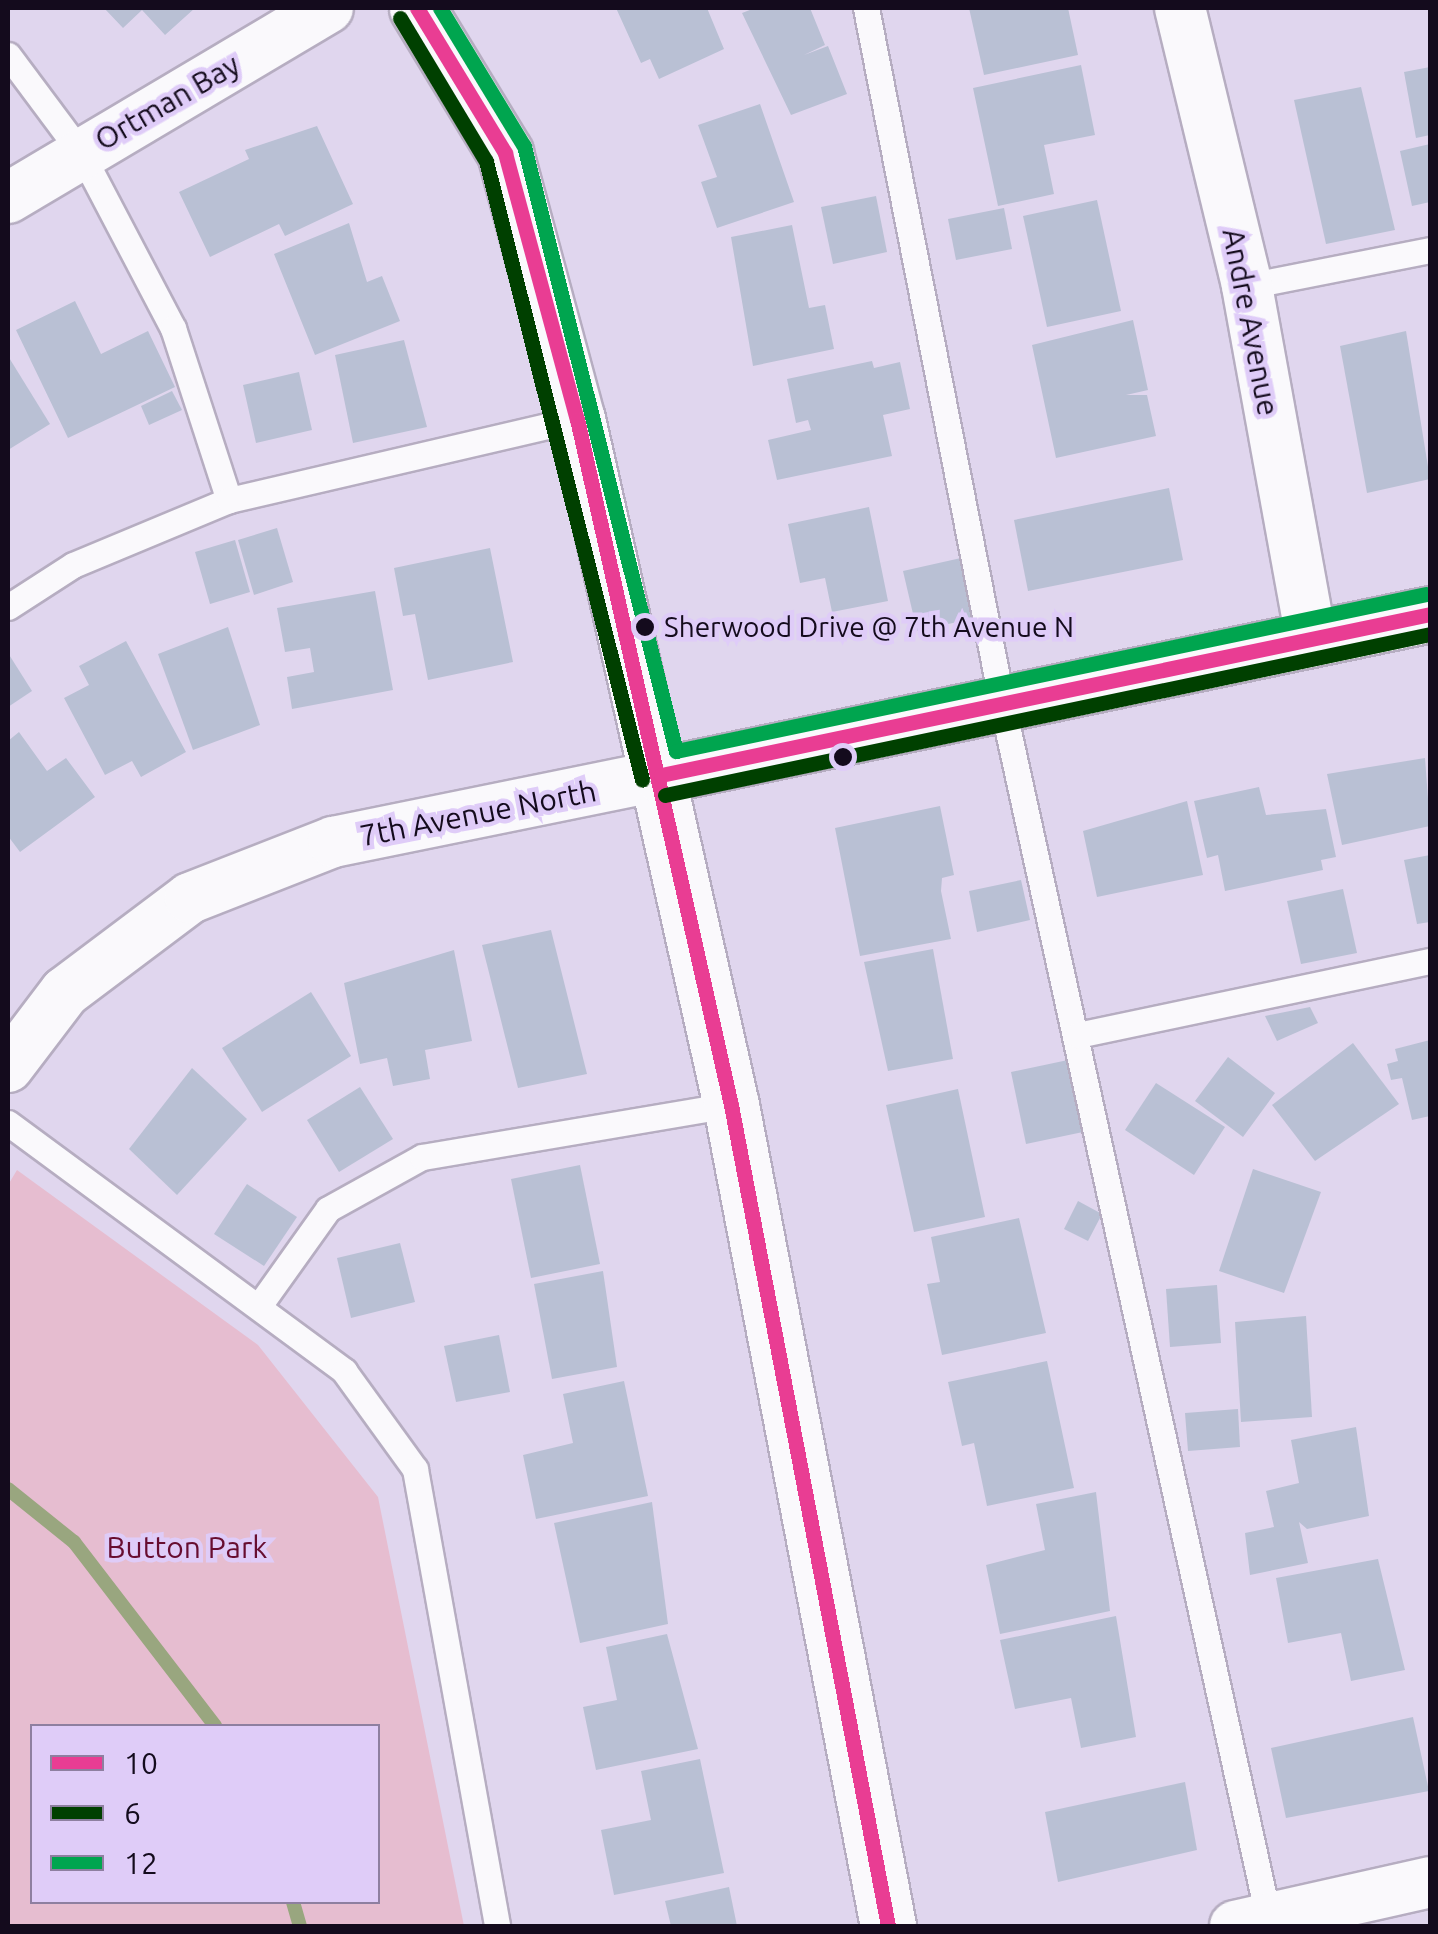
<!DOCTYPE html>
<html>
<head>
<meta charset="utf-8">
<style>
	body { margin:0 }
	#map { position:relative; width:1438px; height:1934px; overflow:hidden; background:#e0d6ee; font-family:Ubuntu,sans-serif }
	div>[style] { position:absolute }
	[style*='--x'] { left:calc(var(--x)*1px); top:calc(var(--y)*1px); width:calc(var(--w)*1px); rotate:calc(var(--a)*1deg) }
	.green>* { inset:0; background:#e6bdd0 }
	.stream>* { height:14px; margin:-7px; padding:0 7px; transform-origin:7px; border-radius:7px; background:#99a67f }
	.building>* { inset:0; background:#b9c0d4 }
	.roads { filter:drop-shadow(2px 0 #b6adc1) drop-shadow(-2px 0 #b6adc1) drop-shadow(0 2px #b6adc1) drop-shadow(0 -2px #b6adc1) }
	.lane>* { height:25px; margin:-12.5px; padding:0 12.5px; transform-origin:12.5px; border-radius:12.5px; background:#faf9fc }
	.street>* { height:50px; margin:-25px; padding:0 25px; transform-origin:25px; border-radius:25px; background:#faf9fc }
	.secondary>* { height:55px; margin:-27.5px; padding:0 27.5px; transform-origin:27.5px; border-radius:27.5px; background:#faf9fc }
	.bus-1>* { height:15px; margin:-7.5px; padding:0 7.5px; transform-origin:7.5px; border-radius:7.5px; background:#e93d93 }
	.bus-2>* { height:15px; margin:-7.5px; padding:0 7.5px; transform-origin:7.5px; border-radius:7.5px; background:#004000 }
	.bus-3>* { height:15px; margin:-7.5px; padding:0 7.5px; transform-origin:7.5px; border-radius:7.5px; background:#00a54f }
	.dots>* { width:28px; height:28px; translate:-50% -50%; box-sizing:border-box; border:5px solid #dfccf8; border-radius:50% }
	span { translate:-50% -50%; white-space:nowrap; text-align:center; line-height:1.15; -webkit-text-stroke:9px #dfccf8; paint-order:stroke }
	.bus-label { font-size:28px; color:#140b1d }
	.left { translate:0 -50%; text-align:left }
	.street-label { font-size:30px; color:#140b1d }
	.park-label { font-size:30px; color:#670d30 }
	.frame { position:absolute; inset:0; border:10px solid #140b1d; pointer-events:none }
	.legend { position:absolute; left:30px; top:1724px; width:350px; height:180px; box-sizing:border-box; background:#dfccf8; border:2px solid #8e7fa0; margin:0; padding:12px 18px; list-style:none; font-size:30px; color:#140b1d }
	.legend li { display:flex; align-items:center; gap:20px; height:50px }
	.legend b { width:50px; border:2px solid #8e7fa0 }
</style>
</head>
<body>
<div id="map">
	<div class="green">
		<div style="clip-path:polygon(evenodd,17px 1170px,258px 1345px,378px 1497px,464px 1926px,8px 1926px,8px 1185px,17px 1170px,32px 1726px,378px 1726px,378px 1902px,32px 1902px,32px 1726px)"></div>
	</div>
	<div class="stream">
		<div style="--x:8;--y:1489;--w:85;--a:38.8"></div>
		<div style="--x:74;--y:1542;--w:232;--a:52.5"></div>
		<div style="--x:293;--y:1902;--w:25;--a:74"></div>
	</div>
	<div class="building">
		<div style="clip-path:polygon(104px 8px,195px 8px,165px 35px,142px 10px,123px 28px)"></div>
		<div style="clip-path:polygon(616px 8px,707px 8px,724px 49px,659px 79px,650px 59px,641px 63px)"></div>
		<div style="clip-path:polygon(755px 8px,810px 8px,825px 45px,804px 55px,828px 46px,847px 94px,791px 115px,742px 13px)"></div>
		<div style="clip-path:polygon(969px 8px,1068px 8px,1078px 55px,984px 75px)"></div>
		<div style="clip-path:polygon(1081px 65px,1095px 135px,1044px 145px,1054px 194px,998px 206px,973px 88px)"></div>
		<div style="clip-path:polygon(1430px 67px,1430px 135px,1416px 138px,1404px 72px)"></div>
		<div style="clip-path:polygon(1361px 87px,1395px 230px,1326px 244px,1294px 100px)"></div>
		<div style="clip-path:polygon(760px 104px,794px 202px,717px 228px,701px 182px,717px 177px,698px 125px)"></div>
		<div style="clip-path:polygon(317px 126px,353px 204px,285px 236px,279px 224px,210px 257px,179px 192px,249px 159px,245px 150px)"></div>
		<div style="clip-path:polygon(1430px 144px,1430px 202px,1412px 206px,1400px 151px)"></div>
		<div style="clip-path:polygon(876px 196px,887px 252px,833px 264px,821px 207px)"></div>
		<div style="clip-path:polygon(1097px 200px,1121px 311px,1047px 327px,1023px 216px)"></div>
		<div style="clip-path:polygon(1004px 208px,1012px 249px,956px 260px,948px 219px)"></div>
		<div style="clip-path:polygon(349px 223px,367px 282px,382px 276px,400px 321px,315px 355px,274px 254px)"></div>
		<div style="clip-path:polygon(792px 225px,809px 308px,825px 305px,834px 349px,753px 366px,731px 237px)"></div>
		<div style="clip-path:polygon(75px 301px,101px 354px,148px 331px,175px 387px,68px 438px,16px 330px)"></div>
		<div style="clip-path:polygon(1133px 320px,1148px 390px,1126px 395px,1147px 395px,1156px 436px,1056px 458px,1032px 345px)"></div>
		<div style="clip-path:polygon(1406px 331px,1430px 479px,1367px 493px,1340px 346px)"></div>
		<div style="clip-path:polygon(404px 340px,427px 427px,353px 443px,335px 355px)"></div>
		<div style="clip-path:polygon(8px 356px,50px 424px,8px 450px)"></div>
		<div style="clip-path:polygon(872px 361px,874px 368px,900px 362px,910px 409px,883px 415px,892px 456px,777px 480px,768px 440px,811px 430px,808px 420px,796px 423px,787px 379px)"></div>
		<div style="clip-path:polygon(299px 372px,312px 430px,256px 443px,243px 385px)"></div>
		<div style="clip-path:polygon(172px 391px,182px 410px,149px 425px,141px 406px)"></div>
		<div style="clip-path:polygon(1169px 488px,1183px 560px,1028px 591px,1014px 520px)"></div>
		<div style="clip-path:polygon(869px 507px,888px 601px,832px 612px,825px 578px,800px 583px,788px 524px)"></div>
		<div style="clip-path:polygon(277px 528px,293px 582px,254px 595px,238px 540px)"></div>
		<div style="clip-path:polygon(235px 540px,250px 592px,210px 604px,195px 552px)"></div>
		<div style="clip-path:polygon(490px 548px,513px 662px,428px 680px,415px 614px,403px 616px,394px 568px)"></div>
		<div style="clip-path:polygon(961px 558px,975px 618px,917px 631px,903px 571px)"></div>
		<div style="clip-path:polygon(375px 591px,393px 690px,292px 709px,287px 677px,314px 672px,310px 648px,285px 652px,277px 608px)"></div>
		<div style="clip-path:polygon(228px 627px,260px 725px,193px 750px,158px 654px)"></div>
		<div style="clip-path:polygon(126px 641px,186px 752px,141px 777px,132px 761px,105px 775px,64px 698px,89px 685px,79px 666px)"></div>
		<div style="clip-path:polygon(8px 653px,32px 691px,8px 707px)"></div>
		<div style="clip-path:polygon(19px 732px,47px 771px,66px 758px,95px 797px,20px 852px,8px 836px,8px 741px)"></div>
		<div style="clip-path:polygon(1425px 758px,1430px 826px,1342px 845px,1327px 774px)"></div>
		<div style="clip-path:polygon(1259px 787px,1266px 815px,1326px 809px,1336px 857px,1321px 860px,1323px 870px,1225px 891px,1218px 855px,1207px 858px,1194px 801px)"></div>
		<div style="clip-path:polygon(1187px 801px,1203px 875px,1097px 897px,1083px 831px)"></div>
		<div style="clip-path:polygon(940px 806px,954px 875px,942px 878px,941px 891px,951px 939px,860px 956px,835px 828px)"></div>
		<div style="clip-path:polygon(1430px 855px,1430px 922px,1417px 924px,1404px 860px)"></div>
		<div style="clip-path:polygon(1021px 880px,1030px 920px,977px 932px,969px 891px)"></div>
		<div style="clip-path:polygon(1343px 889px,1357px 953px,1301px 964px,1287px 901px)"></div>
		<div style="clip-path:polygon(551px 930px,587px 1074px,518px 1088px,482px 945px)"></div>
		<div style="clip-path:polygon(933px 949px,953px 1059px,888px 1071px,864px 962px)"></div>
		<div style="clip-path:polygon(454px 950px,472px 1041px,425px 1050px,430px 1079px,393px 1086px,387px 1058px,360px 1064px,344px 983px)"></div>
		<div style="clip-path:polygon(311px 992px,351px 1056px,262px 1112px,222px 1048px)"></div>
		<div style="clip-path:polygon(1310px 1007px,1318px 1023px,1277px 1041px,1265px 1016px)"></div>
		<div style="clip-path:polygon(1430px 1040px,1430px 1116px,1412px 1120px,1402px 1078px,1391px 1080px,1387px 1064px,1398px 1061px,1395px 1049px)"></div>
		<div style="clip-path:polygon(1353px 1043px,1399px 1104px,1315px 1161px,1272px 1105px)"></div>
		<div style="clip-path:polygon(1228px 1057px,1275px 1093px,1243px 1137px,1195px 1101px)"></div>
		<div style="clip-path:polygon(1068px 1060px,1083px 1132px,1026px 1144px,1011px 1072px)"></div>
		<div style="clip-path:polygon(192px 1068px,247px 1119px,177px 1195px,129px 1149px)"></div>
		<div style="clip-path:polygon(1156px 1083px,1225px 1127px,1194px 1175px,1125px 1130px)"></div>
		<div style="clip-path:polygon(360px 1087px,393px 1139px,339px 1172px,307px 1120px)"></div>
		<div style="clip-path:polygon(958px 1089px,985px 1217px,914px 1232px,886px 1105px)"></div>
		<div style="clip-path:polygon(580px 1165px,600px 1264px,531px 1278px,511px 1179px)"></div>
		<div style="clip-path:polygon(1253px 1169px,1321px 1192px,1284px 1293px,1219px 1271px)"></div>
		<div style="clip-path:polygon(247px 1184px,297px 1217px,264px 1266px,214px 1234px)"></div>
		<div style="clip-path:polygon(1078px 1201px,1102px 1214px,1088px 1241px,1064px 1229px)"></div>
		<div style="clip-path:polygon(1019px 1218px,1046px 1333px,942px 1355px,927px 1284px,940px 1282px,931px 1237px)"></div>
		<div style="clip-path:polygon(400px 1243px,415px 1302px,351px 1318px,337px 1258px)"></div>
		<div style="clip-path:polygon(603px 1271px,617px 1367px,552px 1379px,534px 1284px)"></div>
		<div style="clip-path:polygon(1217px 1285px,1221px 1343px,1170px 1347px,1166px 1289px)"></div>
		<div style="clip-path:polygon(1306px 1316px,1312px 1417px,1241px 1422px,1235px 1322px)"></div>
		<div style="clip-path:polygon(499px 1335px,510px 1392px,456px 1402px,444px 1346px)"></div>
		<div style="clip-path:polygon(1047px 1361px,1074px 1488px,987px 1506px,974px 1443px,962px 1446px,948px 1382px)"></div>
		<div style="clip-path:polygon(624px 1381px,648px 1496px,536px 1519px,523px 1455px,573px 1443px,563px 1394px)"></div>
		<div style="clip-path:polygon(1238px 1409px,1240px 1447px,1188px 1451px,1185px 1413px)"></div>
		<div style="clip-path:polygon(1356px 1427px,1369px 1516px,1307px 1529px,1299px 1522px,1308px 1563px,1250px 1575px,1245px 1533px,1274px 1527px,1266px 1491px,1299px 1483px,1291px 1440px)"></div>
		<div style="clip-path:polygon(1096px 1492px,1110px 1611px,1000px 1634px,986px 1565px,1045px 1550px,1036px 1504px)"></div>
		<div style="clip-path:polygon(652px 1502px,668px 1624px,580px 1643px,554px 1523px)"></div>
		<div style="clip-path:polygon(1378px 1559px,1405px 1670px,1351px 1681px,1341px 1633px,1288px 1643px,1276px 1578px)"></div>
		<div style="clip-path:polygon(1116px 1616px,1136px 1737px,1081px 1748px,1071px 1698px,1015px 1709px,1000px 1640px)"></div>
		<div style="clip-path:polygon(667px 1634px,698px 1749px,596px 1770px,583px 1707px,617px 1700px,606px 1647px)"></div>
		<div style="clip-path:polygon(1413px 1717px,1429px 1791px,1286px 1818px,1271px 1748px)"></div>
		<div style="clip-path:polygon(700px 1759px,724px 1873px,614px 1895px,601px 1830px,651px 1820px,641px 1771px)"></div>
		<div style="clip-path:polygon(1185px 1782px,1197px 1850px,1058px 1882px,1045px 1812px)"></div>
		<div style="clip-path:polygon(729px 1887px,737px 1926px,671px 1926px,665px 1901px)"></div>
	</div>
	<div class="roads">
		<div class="lane">
			<div style="--x:866;--y:8;--w:713;--a:78.93"></div>
			<div style="--x:1003;--y:708;--w:1246;--a:77.63"></div>
			<div style="--x:8;--y:55;--w:122;--a:53.3"></div>
			<div style="--x:81;--y:153;--w:198;--a:62.3"></div>
			<div style="--x:173;--y:328;--w:181;--a:72"></div>
			<div style="--x:1247;--y:286;--w:187;--a:-11.1"></div>
			<div style="--x:8;--y:607;--w:77;--a:-32.9"></div>
			<div style="--x:73;--y:565;--w:169;--a:-22.6"></div>
			<div style="--x:229;--y:500;--w:357;--a:-13.1"></div>
			<div style="--x:1078;--y:1035;--w:360;--a:-11.9"></div>
			<div style="--x:8;--y:1123;--w:418;--a:36.4"></div>
			<div style="--x:344;--y:1371;--w:121;--a:54.1"></div>
			<div style="--x:415;--y:1469;--w:464;--a:79.8"></div>
			<div style="--x:261;--y:1303;--w:115;--a:-54.5"></div>
			<div style="--x:328;--y:1209;--w:107;--a:-29"></div>
			<div style="--x:422;--y:1157;--w:313;--a:-9.6"></div>
		</div>
		<div class="street">
			<div style="--x:1180;--y:8;--w:286;--a:76.4"></div>
			<div style="--x:1247;--y:286;--w:358;--a:79.7"></div>
			<div style="--x:8;--y:198;--w:372;--a:-30.7"></div>
			<div style="--x:8;--y:1067;--w:94;--a:-52.8"></div>
			<div style="--x:65;--y:992;--w:156;--a:-36.9"></div>
			<div style="--x:190;--y:898;--w:154;--a:-21.4"></div>
			<div style="--x:333;--y:842;--w:335;--a:-11.5"></div>
			<div style="--x:1235;--y:1926;--w:200;--a:-12.7"></div>
		</div>
		<div class="secondary">
			<div style="--x:417;--y:8;--w:170;--a:58.7"></div>
			<div style="--x:505;--y:153;--w:276;--a:74.9"></div>
			<div style="--x:577;--y:419;--w:703;--a:77.35"></div>
			<div style="--x:731;--y:1105;--w:836;--a:79.17"></div>
			<div style="--x:661;--y:775;--w:786;--a:-11.82"></div>
		</div>
	</div>
	<div class="bus-1">
		<div style="--x:417;--y:8;--w:170;--a:58.7"></div>
		<div style="--x:505;--y:153;--w:276;--a:74.9"></div>
		<div style="--x:577;--y:419;--w:703;--a:77.35"></div>
		<div style="--x:731;--y:1105;--w:836;--a:79.17"></div>
		<div style="--x:661;--y:775;--w:786;--a:-11.82"></div>
	</div>
	<div class="bus-2">
		<div style="--x:400;--y:18;--w:167;--a:59"></div>
		<div style="--x:486;--y:161;--w:638;--a:75.85"></div>
		<div style="--x:665;--y:795;--w:782;--a:-11.88"></div>
	</div>
	<div class="bus-3">
		<div style="--x:440;--y:8;--w:162;--a:58.7"></div>
		<div style="--x:524;--y:146;--w:624;--a:75.9"></div>
		<div style="--x:676;--y:751;--w:766;--a:-11.82"></div>
	</div>
	<div class="dots">
		<div style="left:645px;top:627px;background:#140b1d"></div>
		<div style="left:843px;top:757px;background:#140b1d"></div>
	</div>
	<div class="bus-label">
		<span class="left" style="left:664px;top:627px">Sherwood Drive @ 7th Avenue N</span>
	</div>
	<div class="street-label">
		<span style="left:167px;top:102px;rotate:-30deg">Ortman Bay</span>
		<span style="left:1251px;top:322px;rotate:79deg">Andre Avenue</span>
		<span style="left:478px;top:813px;rotate:-11deg">7th Avenue North</span>
	</div>
	<div class="park-label">
		<span style="left:187px;top:1547px">Button Park</span>
	</div>
	<div class="frame"></div>
	<ul class="legend">
	<li><b style="height:12px;background:#e93d93"></b>10</li>
	<li><b style="height:12px;background:#004000"></b>6</li>
	<li><b style="height:12px;background:#00a54f"></b>12</li>
	</ul>
</div>
</body>
</html>
